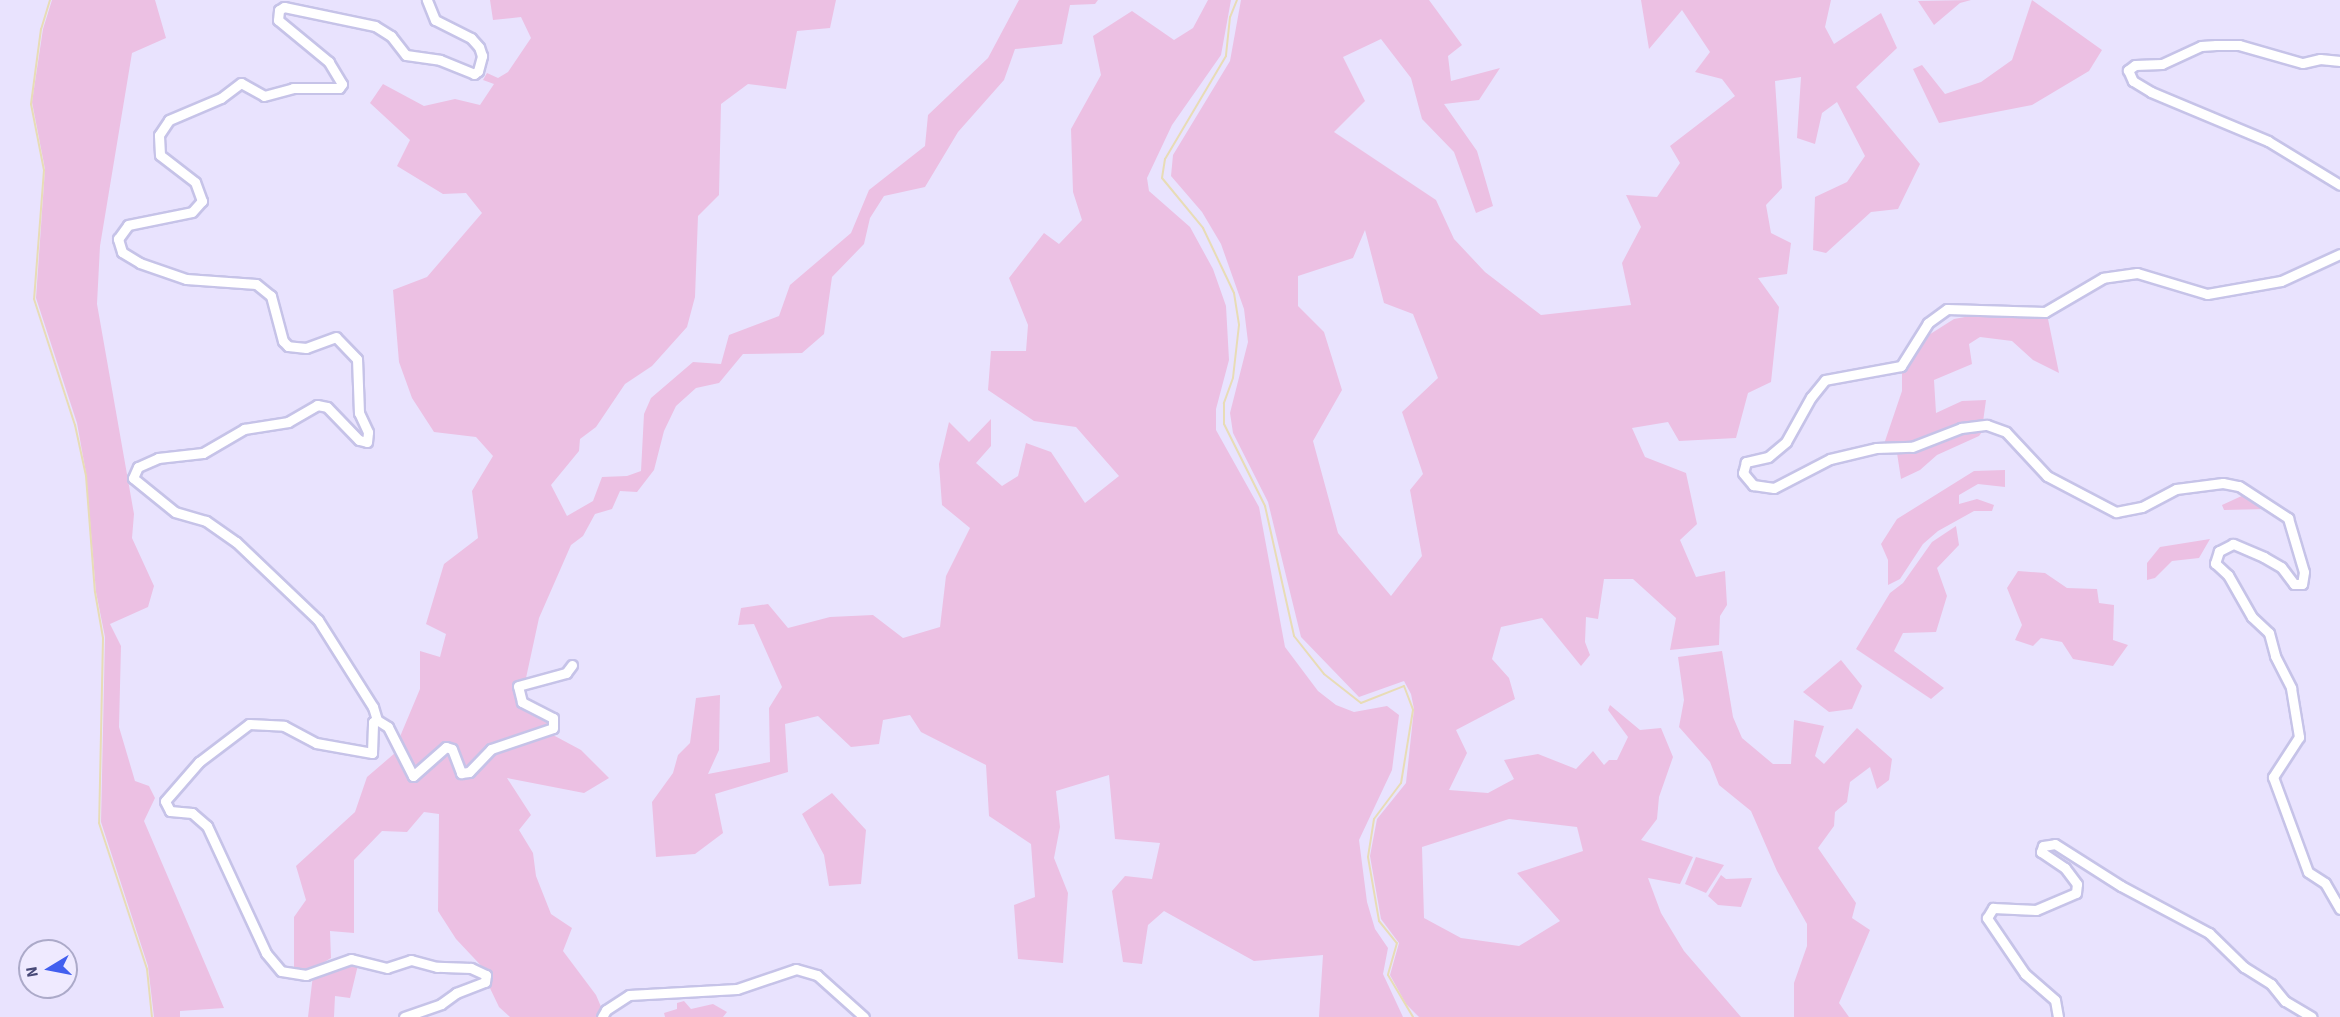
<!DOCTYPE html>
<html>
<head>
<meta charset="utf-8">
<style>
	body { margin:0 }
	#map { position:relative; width:2340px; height:1017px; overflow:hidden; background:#e9e3fe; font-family:"Source Sans 3",sans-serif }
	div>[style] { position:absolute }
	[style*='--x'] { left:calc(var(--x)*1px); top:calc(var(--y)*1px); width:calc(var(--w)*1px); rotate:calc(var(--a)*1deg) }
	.green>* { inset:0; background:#ecc0e3 }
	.stream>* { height:2px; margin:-1px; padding:0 1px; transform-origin:1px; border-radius:1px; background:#e8dcb6 }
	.roads { filter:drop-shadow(2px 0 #c6c3e8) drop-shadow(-2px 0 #c6c3e8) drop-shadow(0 2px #c6c3e8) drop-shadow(0 -2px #c6c3e8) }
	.minor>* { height:9px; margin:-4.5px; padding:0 4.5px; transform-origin:4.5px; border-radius:4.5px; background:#fff }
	span { translate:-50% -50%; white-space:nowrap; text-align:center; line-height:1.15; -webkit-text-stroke:4.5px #efeaff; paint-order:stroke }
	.north { position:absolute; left:18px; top:939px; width:60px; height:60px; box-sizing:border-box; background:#efeaff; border:2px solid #acaac9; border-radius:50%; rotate:260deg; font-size:16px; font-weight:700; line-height:24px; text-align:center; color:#474977 }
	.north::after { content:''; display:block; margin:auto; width:21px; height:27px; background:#415eef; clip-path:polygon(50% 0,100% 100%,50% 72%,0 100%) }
</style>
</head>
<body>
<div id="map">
	<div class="green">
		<div style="clip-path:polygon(52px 0,155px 0,166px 38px,132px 53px,100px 246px,97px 304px,134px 514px,132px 538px,154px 586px,148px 607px,110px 624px,121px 646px,119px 727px,135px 781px,149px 786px,155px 798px,144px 821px,224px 1008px,180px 1011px,180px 1017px,154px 1017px,148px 966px,101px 822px,105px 637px,96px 592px,86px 473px,77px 423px,36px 298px,45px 169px,32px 102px,43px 29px)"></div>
		<div style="clip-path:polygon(490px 0,836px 0,830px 28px,797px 31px,786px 89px,748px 84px,721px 104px,719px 195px,698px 216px,695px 297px,687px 327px,652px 366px,625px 384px,596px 427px,580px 439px,579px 451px,551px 485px,567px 516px,593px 501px,602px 477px,627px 476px,641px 471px,644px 414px,651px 398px,693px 362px,721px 364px,729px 335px,779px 316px,790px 285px,851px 233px,869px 190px,925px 146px,928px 115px,988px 58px,1019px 0,1098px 0,1095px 4px,1070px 5px,1062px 44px,1015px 49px,1004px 80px,958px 132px,925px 187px,884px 196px,870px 218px,864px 244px,832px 277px,824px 334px,802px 353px,743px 354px,719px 383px,696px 388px,676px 406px,664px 431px,654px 470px,637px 492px,620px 491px,612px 509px,595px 514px,583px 536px,571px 545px,539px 618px,526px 678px,515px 685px,520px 707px,551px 724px,488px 747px,470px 768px,463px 769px,454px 744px,447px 742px,416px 768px,399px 739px,420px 689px,420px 651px,440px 657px,446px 634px,426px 624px,444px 564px,478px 538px,472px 491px,493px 456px,476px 437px,434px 432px,412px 398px,399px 362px,393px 290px,427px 277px,482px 213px,466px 193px,443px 194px,397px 166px,410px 140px,370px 103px,383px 84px,424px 106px,455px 99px,480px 105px,494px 84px,483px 80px,487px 73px,498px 78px,508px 72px,531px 38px,521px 17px,493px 20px)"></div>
		<div style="clip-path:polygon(1208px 0,1231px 0,1221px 55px,1172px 125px,1147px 178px,1149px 191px,1190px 227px,1213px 269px,1226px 306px,1229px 360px,1216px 409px,1216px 430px,1259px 507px,1285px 647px,1318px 691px,1336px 705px,1354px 712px,1387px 706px,1399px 715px,1392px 770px,1359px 840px,1367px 902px,1375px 929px,1388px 948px,1383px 974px,1403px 1017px,1319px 1017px,1323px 955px,1254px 961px,1164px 911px,1148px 925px,1142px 964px,1123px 962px,1112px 891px,1125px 876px,1152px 879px,1160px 843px,1115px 839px,1109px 775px,1056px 791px,1060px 827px,1054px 858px,1068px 893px,1063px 963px,1018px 959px,1014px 905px,1035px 897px,1031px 844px,989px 816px,986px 765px,921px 732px,910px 715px,883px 720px,879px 744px,851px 747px,818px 716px,785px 724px,788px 772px,715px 794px,723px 833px,695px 854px,656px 857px,652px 802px,673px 773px,678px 755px,690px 743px,696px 698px,720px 695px,719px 750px,708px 774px,770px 762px,769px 708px,782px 687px,754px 624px,738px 625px,741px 608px,768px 604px,788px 628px,830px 617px,873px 615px,903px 638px,940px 627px,946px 576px,970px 528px,942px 505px,939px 464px,949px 422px,969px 442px,991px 419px,991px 446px,976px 463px,1002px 486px,1018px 476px,1026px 443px,1051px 452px,1085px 503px,1119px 476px,1076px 427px,1034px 421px,988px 390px,991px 351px,1026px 351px,1028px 325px,1009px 278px,1044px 233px,1059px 244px,1082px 220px,1073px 192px,1071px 129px,1101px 75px,1093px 36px,1132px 11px,1174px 40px,1193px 28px)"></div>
		<div style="clip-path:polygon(evenodd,1241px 0,1429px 0,1462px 45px,1448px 56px,1451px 81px,1500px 68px,1479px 100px,1444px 104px,1477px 151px,1493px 206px,1476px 213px,1454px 152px,1422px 119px,1411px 78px,1381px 39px,1343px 57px,1365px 101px,1334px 132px,1436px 200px,1454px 239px,1485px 272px,1541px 315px,1631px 305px,1622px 263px,1641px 227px,1626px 195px,1657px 197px,1680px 163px,1670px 146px,1735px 96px,1722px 79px,1695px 72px,1710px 52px,1682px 10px,1649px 49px,1641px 0,1831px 0,1825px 27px,1834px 44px,1881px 13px,1897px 48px,1856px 87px,1920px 164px,1898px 209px,1871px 212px,1826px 253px,1813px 250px,1815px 197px,1847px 182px,1865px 156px,1837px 102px,1822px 113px,1815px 144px,1797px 138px,1801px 77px,1775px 81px,1782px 188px,1766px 205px,1771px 233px,1791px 243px,1787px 274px,1758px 278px,1779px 307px,1771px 382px,1748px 393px,1736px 438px,1679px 441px,1668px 422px,1632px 428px,1645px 457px,1686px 473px,1697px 524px,1680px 540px,1696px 577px,1725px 571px,1727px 605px,1720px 616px,1719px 645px,1670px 650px,1676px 618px,1633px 579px,1604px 579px,1598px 619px,1586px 617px,1585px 642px,1590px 655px,1581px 666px,1542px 618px,1501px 627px,1492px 659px,1509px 678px,1515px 699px,1456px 730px,1467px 753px,1449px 790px,1488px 793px,1514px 779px,1504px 760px,1538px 754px,1576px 769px,1593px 751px,1604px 765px,1609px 760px,1617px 760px,1628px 737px,1608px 710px,1610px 705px,1640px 730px,1661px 728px,1673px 757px,1659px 797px,1657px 819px,1641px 840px,1693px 857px,1680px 884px,1648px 878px,1661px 913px,1684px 951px,1741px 1017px,1419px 1017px,1406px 1004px,1390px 975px,1399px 943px,1381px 919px,1370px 856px,1377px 819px,1406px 783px,1414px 709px,1411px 694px,1404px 681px,1359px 697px,1301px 637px,1268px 502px,1233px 433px,1230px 413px,1248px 342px,1244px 309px,1221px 244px,1202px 212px,1171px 176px,1173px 155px,1230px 61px,1241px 0,1365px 230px,1384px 303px,1413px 314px,1438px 378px,1402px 412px,1423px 474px,1410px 490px,1422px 556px,1391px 596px,1338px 533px,1313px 441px,1342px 390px,1324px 332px,1298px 306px,1298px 276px,1353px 258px,1365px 230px,1241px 0,1509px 819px,1577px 827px,1583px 851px,1517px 873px,1560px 921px,1519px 946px,1461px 938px,1424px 918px,1422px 847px,1509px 819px)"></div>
		<div style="clip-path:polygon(1971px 0,1960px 3px,1934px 25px,1918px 1px)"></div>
		<div style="clip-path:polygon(2032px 0,2102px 50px,2089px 71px,2032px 105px,1939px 123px,1913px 69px,1922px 65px,1945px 94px,1981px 82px,2012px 60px)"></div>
		<div style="clip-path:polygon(1981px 314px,2048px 319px,2059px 373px,2033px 360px,2012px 341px,1980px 337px,1969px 344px,1972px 364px,1934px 380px,1936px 413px,1962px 401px,1986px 400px,1983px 422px,1916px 443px,1884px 444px,1902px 391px,1902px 370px,1914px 351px,1924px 338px,1954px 319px)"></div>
		<div style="clip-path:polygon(1985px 428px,1979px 436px,1937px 455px,1920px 470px,1901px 479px,1897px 453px,1926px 447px,1961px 430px)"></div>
		<div style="clip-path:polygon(2005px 470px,2005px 487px,1978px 484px,1959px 495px,1959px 504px,1977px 499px,1994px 505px,1992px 511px,1974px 511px,1938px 531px,1923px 544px,1900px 579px,1888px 585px,1888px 560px,1881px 544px,1897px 519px,1974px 471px)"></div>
		<div style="clip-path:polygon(2246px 494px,2267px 509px,2224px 510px,2222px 505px)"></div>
		<div style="clip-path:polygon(1956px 526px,1959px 545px,1937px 568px,1947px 596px,1936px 632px,1903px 633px,1894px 651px,1944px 688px,1931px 699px,1856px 649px,1890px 593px,1903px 583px,1932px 542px)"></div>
		<div style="clip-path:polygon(2210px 539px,2199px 558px,2172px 561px,2155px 578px,2147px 580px,2147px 563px,2160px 547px)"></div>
		<div style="clip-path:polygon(2018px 571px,2045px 573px,2067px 588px,2097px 589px,2099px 603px,2114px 605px,2113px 640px,2128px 645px,2113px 666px,2073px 659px,2062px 642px,2041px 638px,2033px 646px,2015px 640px,2022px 625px,2007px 588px)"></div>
		<div style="clip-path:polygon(1722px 651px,1733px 717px,1742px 738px,1773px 764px,1791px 764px,1794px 720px,1824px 726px,1815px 756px,1824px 764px,1857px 728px,1892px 759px,1889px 780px,1877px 789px,1870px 767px,1850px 782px,1847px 802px,1835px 812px,1834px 826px,1818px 848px,1856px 903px,1852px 918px,1870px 930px,1839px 1003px,1849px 1017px,1794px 1017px,1794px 983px,1807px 946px,1807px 924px,1777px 871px,1751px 811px,1719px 785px,1710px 762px,1679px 727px,1684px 700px,1678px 657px)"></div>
		<div style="clip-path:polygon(1841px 660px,1862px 686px,1852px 709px,1829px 712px,1803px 692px)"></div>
		<div style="clip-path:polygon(553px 735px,581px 750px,609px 778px,584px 793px,507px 778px,531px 815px,519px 830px,533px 853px,536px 876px,551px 914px,572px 928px,563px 951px,596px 995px,602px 1009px,599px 1017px,510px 1017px,499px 1007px,488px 984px,488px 973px,456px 939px,438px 911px,439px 814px,424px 812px,407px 832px,382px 831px,354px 860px,354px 933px,330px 931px,331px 958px,311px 970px,294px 970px,294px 917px,306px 900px,296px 866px,355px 812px,367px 777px,395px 753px,403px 771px,415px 779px,442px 751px,449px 752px,454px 771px,460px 776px,493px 751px)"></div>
		<div style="clip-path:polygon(832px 793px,866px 830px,861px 884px,829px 886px,824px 855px,802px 814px)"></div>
		<div style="clip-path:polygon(1696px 857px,1724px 865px,1706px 893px,1685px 884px)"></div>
		<div style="clip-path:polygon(1721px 875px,1726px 879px,1752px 878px,1741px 907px,1718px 905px,1708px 896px)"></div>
		<div style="clip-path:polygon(344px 961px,358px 965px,350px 998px,335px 996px,334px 1017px,308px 1017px,313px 975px)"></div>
		<div style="clip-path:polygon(684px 1001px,691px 1009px,713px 1004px,727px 1012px,723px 1017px,665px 1017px,664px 1013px,677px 1009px,677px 1003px)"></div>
	</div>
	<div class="stream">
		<div style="--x:50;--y:0;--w:30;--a:107"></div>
		<div style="--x:41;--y:29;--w:76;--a:97.6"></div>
		<div style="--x:31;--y:104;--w:67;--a:78.9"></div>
		<div style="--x:44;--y:170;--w:129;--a:94.4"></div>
		<div style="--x:34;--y:299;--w:133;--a:72"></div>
		<div style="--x:75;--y:425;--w:52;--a:77.8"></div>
		<div style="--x:86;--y:476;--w:116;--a:85.6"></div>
		<div style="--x:95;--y:592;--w:47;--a:80.1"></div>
		<div style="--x:103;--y:638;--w:185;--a:91.2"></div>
		<div style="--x:99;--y:823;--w:154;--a:71.8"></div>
		<div style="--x:147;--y:969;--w:48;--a:84.1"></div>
		<div style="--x:1237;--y:0;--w:18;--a:112"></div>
		<div style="--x:1230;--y:17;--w:39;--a:96"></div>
		<div style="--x:1226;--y:56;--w:120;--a:120.6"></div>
		<div style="--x:1165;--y:159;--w:19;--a:99"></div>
		<div style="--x:1162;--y:178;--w:65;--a:50.6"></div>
		<div style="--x:1203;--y:228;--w:72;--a:64.5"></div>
		<div style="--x:1234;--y:293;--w:32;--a:81"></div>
		<div style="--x:1239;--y:325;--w:53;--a:96.5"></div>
		<div style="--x:1233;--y:378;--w:27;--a:110"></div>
		<div style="--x:1224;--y:403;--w:21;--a:90"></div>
		<div style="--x:1224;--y:424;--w:92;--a:63.4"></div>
		<div style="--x:1265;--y:506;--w:133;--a:77.4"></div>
		<div style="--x:1294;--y:636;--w:48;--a:51.7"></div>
		<div style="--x:1324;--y:674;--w:47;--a:38.1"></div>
		<div style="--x:1361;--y:703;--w:46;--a:-21.6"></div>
		<div style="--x:1404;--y:686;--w:26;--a:69"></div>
		<div style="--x:1413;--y:710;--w:74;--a:99.3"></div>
		<div style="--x:1401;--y:783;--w:45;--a:126.9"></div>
		<div style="--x:1374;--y:819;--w:38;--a:99"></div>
		<div style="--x:1368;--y:857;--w:65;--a:80.2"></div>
		<div style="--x:1379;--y:921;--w:28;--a:51"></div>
		<div style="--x:1397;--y:943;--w:33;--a:106"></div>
		<div style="--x:1388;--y:975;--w:49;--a:59.2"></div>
	</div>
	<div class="roads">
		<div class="minor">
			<div style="--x:2340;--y:61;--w:20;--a:-174"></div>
			<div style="--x:2320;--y:59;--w:18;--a:167"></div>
			<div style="--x:2302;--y:63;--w:66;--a:-164.1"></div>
			<div style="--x:2239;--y:45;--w:23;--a:180"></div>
			<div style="--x:2216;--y:45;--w:15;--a:176"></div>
			<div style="--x:2201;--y:46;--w:43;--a:155.2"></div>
			<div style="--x:2162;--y:64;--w:27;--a:178"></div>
			<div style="--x:2135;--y:65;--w:9;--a:144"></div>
			<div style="--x:2128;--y:70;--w:12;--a:66"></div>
			<div style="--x:2133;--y:81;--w:21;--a:31"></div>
			<div style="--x:2151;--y:92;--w:127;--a:22.7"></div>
			<div style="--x:2268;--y:141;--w:84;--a:31.4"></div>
			<div style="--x:2340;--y:254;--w:65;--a:155.4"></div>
			<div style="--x:2281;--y:281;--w:75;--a:170"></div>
			<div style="--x:2207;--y:294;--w:73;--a:-163.3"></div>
			<div style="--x:2137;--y:273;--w:34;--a:172"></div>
			<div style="--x:2103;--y:278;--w:67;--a:149.6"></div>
			<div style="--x:2045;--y:312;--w:98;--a:-178.2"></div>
			<div style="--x:1947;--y:309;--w:24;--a:144"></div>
			<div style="--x:1928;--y:323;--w:51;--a:122.1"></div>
			<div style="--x:1901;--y:366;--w:77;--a:169.6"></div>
			<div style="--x:1825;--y:380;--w:22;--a:129"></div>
			<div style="--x:1811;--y:397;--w:51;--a:119.1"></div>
			<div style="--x:1786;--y:442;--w:23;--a:140"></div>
			<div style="--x:1768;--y:457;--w:23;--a:167"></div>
			<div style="--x:1746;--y:462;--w:11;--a:105"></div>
			<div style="--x:1743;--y:473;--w:16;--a:50"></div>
			<div style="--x:1753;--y:485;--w:21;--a:8"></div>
			<div style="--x:1774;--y:488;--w:63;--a:-27.4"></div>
			<div style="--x:1830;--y:459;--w:47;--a:-13.4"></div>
			<div style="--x:1876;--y:448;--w:36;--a:-2"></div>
			<div style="--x:1912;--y:447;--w:53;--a:-21.2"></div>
			<div style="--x:1961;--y:428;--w:26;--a:-7"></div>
			<div style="--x:1987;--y:425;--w:20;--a:20"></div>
			<div style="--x:2006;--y:432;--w:60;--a:47"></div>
			<div style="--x:2047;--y:476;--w:78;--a:27.6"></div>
			<div style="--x:2116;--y:512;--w:26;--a:-11"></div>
			<div style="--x:2142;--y:507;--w:38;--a:-28"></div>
			<div style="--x:2176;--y:489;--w:47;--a:-7.3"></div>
			<div style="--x:2223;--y:483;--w:16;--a:11"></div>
			<div style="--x:2239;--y:486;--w:59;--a:33.1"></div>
			<div style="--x:2288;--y:518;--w:56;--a:73.5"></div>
			<div style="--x:2304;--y:572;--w:12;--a:99"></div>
			<div style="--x:2302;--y:584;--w:8;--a:180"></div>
			<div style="--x:2294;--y:584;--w:21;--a:-127"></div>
			<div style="--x:2281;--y:567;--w:20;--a:-150"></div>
			<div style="--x:2264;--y:557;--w:34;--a:-157"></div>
			<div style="--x:2233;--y:544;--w:16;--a:153"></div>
			<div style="--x:2219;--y:551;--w:13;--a:108"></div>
			<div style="--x:2215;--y:563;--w:18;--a:43"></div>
			<div style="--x:2228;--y:575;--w:48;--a:60.3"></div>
			<div style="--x:2252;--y:617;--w:23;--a:43"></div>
			<div style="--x:2269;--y:633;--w:24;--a:75"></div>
			<div style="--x:2275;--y:656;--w:36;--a:63"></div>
			<div style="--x:2291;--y:688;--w:50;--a:80.7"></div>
			<div style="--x:2299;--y:737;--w:48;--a:123"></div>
			<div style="--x:2273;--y:777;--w:101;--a:69.8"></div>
			<div style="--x:2308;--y:872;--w:20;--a:33"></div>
			<div style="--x:2325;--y:883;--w:30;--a:60"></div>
			<div style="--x:377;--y:720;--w:14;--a:-107"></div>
			<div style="--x:373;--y:707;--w:103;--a:-122.3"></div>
			<div style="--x:318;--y:620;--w:113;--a:-136.4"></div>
			<div style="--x:236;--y:542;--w:37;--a:-145"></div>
			<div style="--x:206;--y:521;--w:32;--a:-164"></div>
			<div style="--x:175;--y:512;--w:54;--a:-141"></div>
			<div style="--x:133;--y:478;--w:12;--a:-66"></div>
			<div style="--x:138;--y:467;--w:22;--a:-24"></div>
			<div style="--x:158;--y:458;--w:45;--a:-6.3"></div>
			<div style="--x:203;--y:453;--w:48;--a:-30.3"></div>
			<div style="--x:244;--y:429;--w:45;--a:-9"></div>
			<div style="--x:288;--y:422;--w:34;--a:-30"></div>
			<div style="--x:317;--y:405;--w:10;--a:11"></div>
			<div style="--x:327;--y:407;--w:46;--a:45.9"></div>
			<div style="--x:359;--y:440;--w:8;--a:14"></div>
			<div style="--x:367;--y:442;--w:10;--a:-84"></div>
			<div style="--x:368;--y:432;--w:21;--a:-115"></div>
			<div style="--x:359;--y:413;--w:54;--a:-92.1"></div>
			<div style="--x:357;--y:359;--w:30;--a:-134"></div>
			<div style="--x:336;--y:337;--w:32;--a:160"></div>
			<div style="--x:306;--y:348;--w:18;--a:-174"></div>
			<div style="--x:288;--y:346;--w:7;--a:-135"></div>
			<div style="--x:283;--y:341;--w:47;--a:-104.9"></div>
			<div style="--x:271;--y:296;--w:19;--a:-141"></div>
			<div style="--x:256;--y:284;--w:70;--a:-175.9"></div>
			<div style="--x:186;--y:279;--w:49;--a:-160.8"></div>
			<div style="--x:140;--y:263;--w:21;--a:-149"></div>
			<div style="--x:122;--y:252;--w:14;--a:-107"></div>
			<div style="--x:118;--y:239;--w:17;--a:-54"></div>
			<div style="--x:128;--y:225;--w:65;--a:-11.5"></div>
			<div style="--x:192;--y:212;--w:15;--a:-48"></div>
			<div style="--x:202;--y:201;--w:20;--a:-110"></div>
			<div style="--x:195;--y:182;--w:44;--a:-142.4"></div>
			<div style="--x:160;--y:155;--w:20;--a:-93"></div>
			<div style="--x:159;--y:135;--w:18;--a:-56"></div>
			<div style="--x:169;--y:120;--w:56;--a:-22.9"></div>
			<div style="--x:221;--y:98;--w:25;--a:-37"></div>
			<div style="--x:241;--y:83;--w:26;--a:29"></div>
			<div style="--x:264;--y:96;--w:30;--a:-15"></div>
			<div style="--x:293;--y:88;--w:46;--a:0"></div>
			<div style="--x:339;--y:88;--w:5;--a:-53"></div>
			<div style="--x:342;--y:84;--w:26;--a:-121"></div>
			<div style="--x:329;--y:62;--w:66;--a:-140.5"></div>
			<div style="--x:278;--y:20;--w:10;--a:-84"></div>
			<div style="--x:279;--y:10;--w:6;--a:-31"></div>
			<div style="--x:284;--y:7;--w:93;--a:11.8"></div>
			<div style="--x:375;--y:26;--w:19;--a:32"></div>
			<div style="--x:391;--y:36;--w:24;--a:52"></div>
			<div style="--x:406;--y:55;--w:34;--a:8"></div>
			<div style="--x:440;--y:60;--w:37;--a:22"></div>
			<div style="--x:474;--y:74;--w:5;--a:-37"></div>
			<div style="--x:478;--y:71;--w:16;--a:-75"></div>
			<div style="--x:482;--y:56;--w:9;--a:-108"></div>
			<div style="--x:479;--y:47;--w:12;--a:-132"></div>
			<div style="--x:471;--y:38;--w:40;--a:-153.4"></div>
			<div style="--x:435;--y:20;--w:22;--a:-112"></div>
			<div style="--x:404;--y:1017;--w:39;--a:-19"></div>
			<div style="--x:441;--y:1004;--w:19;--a:-36"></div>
			<div style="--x:456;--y:993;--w:31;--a:-21"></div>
			<div style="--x:485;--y:982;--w:7;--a:-82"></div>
			<div style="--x:486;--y:975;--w:17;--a:-155"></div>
			<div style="--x:471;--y:968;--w:34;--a:-178"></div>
			<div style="--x:437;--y:967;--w:27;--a:-165"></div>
			<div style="--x:411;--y:960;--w:25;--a:162"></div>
			<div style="--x:387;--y:968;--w:37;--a:-166"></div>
			<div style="--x:351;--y:959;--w:48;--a:160.4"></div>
			<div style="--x:306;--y:975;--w:25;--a:-171"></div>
			<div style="--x:281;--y:971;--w:23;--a:-130"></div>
			<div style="--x:266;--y:953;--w:140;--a:-114.9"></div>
			<div style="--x:207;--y:826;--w:20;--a:-139"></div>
			<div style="--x:192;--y:813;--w:22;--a:-175"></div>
			<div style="--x:170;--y:811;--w:11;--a:-117"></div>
			<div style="--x:165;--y:801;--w:52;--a:-48.9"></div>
			<div style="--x:199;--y:762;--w:63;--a:-37.2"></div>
			<div style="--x:249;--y:724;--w:35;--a:3"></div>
			<div style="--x:284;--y:726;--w:36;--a:28"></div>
			<div style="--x:316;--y:743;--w:57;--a:10.1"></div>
			<div style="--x:372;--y:753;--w:31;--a:-88"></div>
			<div style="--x:373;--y:722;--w:4;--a:-27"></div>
			<div style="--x:377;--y:720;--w:13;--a:32"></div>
			<div style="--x:388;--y:727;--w:55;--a:63"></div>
			<div style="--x:413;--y:776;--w:44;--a:-41.3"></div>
			<div style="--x:446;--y:747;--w:6;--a:18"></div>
			<div style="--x:452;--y:749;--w:26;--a:69"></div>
			<div style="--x:461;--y:773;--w:8;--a:-7"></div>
			<div style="--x:469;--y:772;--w:32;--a:-46"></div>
			<div style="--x:491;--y:749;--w:65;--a:-18.7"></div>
			<div style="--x:553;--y:728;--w:10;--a:-90"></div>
			<div style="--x:553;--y:718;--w:35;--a:-153"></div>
			<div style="--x:522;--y:702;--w:16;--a:-104"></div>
			<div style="--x:518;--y:686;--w:50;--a:-15.2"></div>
			<div style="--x:566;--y:673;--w:10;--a:-53"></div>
			<div style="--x:602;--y:1017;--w:8;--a:-60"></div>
			<div style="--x:606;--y:1010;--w:27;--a:-33"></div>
			<div style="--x:629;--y:995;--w:108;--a:-3.2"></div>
			<div style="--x:737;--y:989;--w:62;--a:-18.7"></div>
			<div style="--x:796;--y:969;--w:22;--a:16"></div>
			<div style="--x:817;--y:975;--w:63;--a:41.8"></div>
			<div style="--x:2058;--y:1017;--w:17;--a:-100"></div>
			<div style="--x:2055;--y:1000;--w:40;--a:-139"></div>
			<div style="--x:2025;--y:974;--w:68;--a:-124.2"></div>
			<div style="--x:1987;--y:918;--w:12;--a:-59"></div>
			<div style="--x:1993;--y:908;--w:43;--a:2.7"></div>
			<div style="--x:2036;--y:910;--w:43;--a:-23"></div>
			<div style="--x:2076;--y:893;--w:9;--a:-84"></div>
			<div style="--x:2077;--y:884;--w:20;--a:-127"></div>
			<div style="--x:2065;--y:868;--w:29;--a:-146"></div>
			<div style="--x:2041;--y:852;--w:6;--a:-72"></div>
			<div style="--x:2043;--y:846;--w:12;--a:-9"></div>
			<div style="--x:2055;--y:844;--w:78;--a:32.5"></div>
			<div style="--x:2121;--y:886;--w:100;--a:28.1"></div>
			<div style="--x:2209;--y:933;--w:49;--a:44.2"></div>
			<div style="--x:2244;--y:967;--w:32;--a:32"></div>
			<div style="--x:2271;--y:984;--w:22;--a:51"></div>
			<div style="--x:2285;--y:1001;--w:31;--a:31"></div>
		</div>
	</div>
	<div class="north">N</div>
</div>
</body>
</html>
